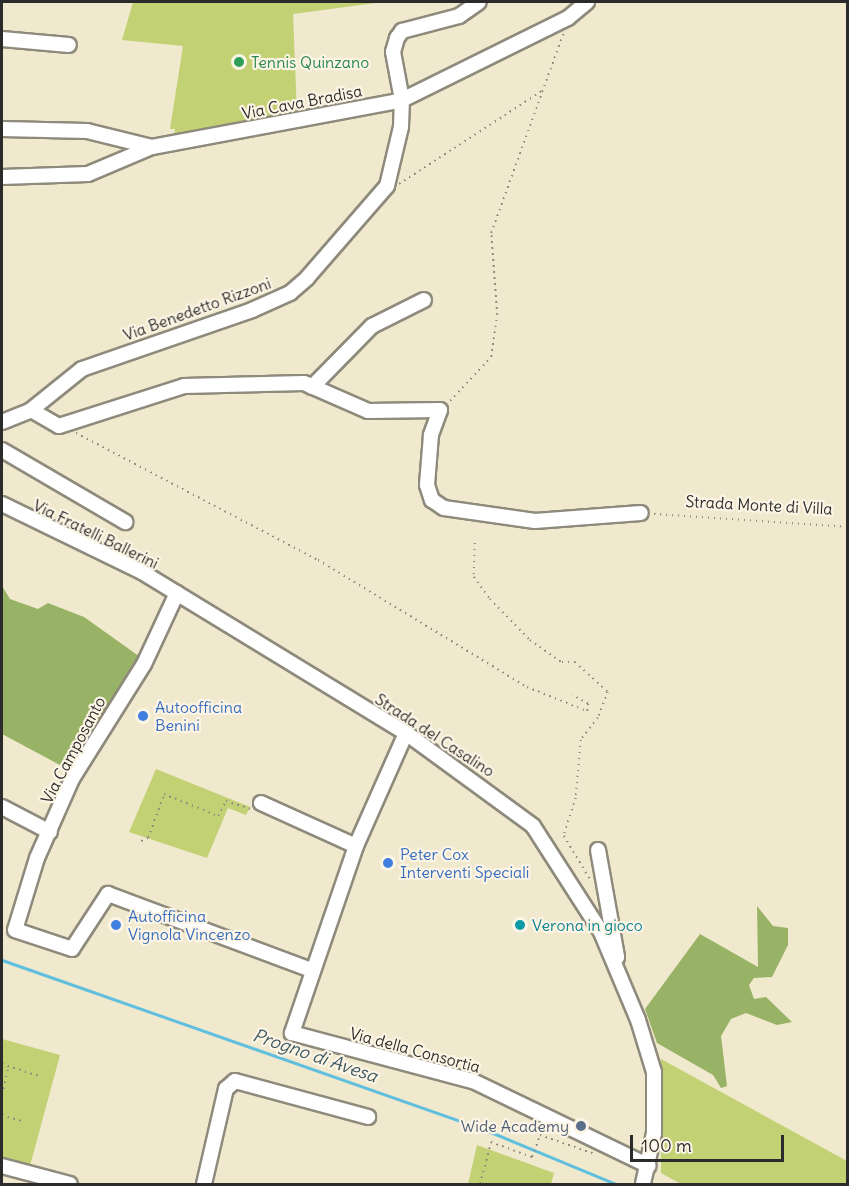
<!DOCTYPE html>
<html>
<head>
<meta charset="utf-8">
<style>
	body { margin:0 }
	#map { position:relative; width:849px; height:1186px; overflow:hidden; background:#f1e9ce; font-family:Delius,sans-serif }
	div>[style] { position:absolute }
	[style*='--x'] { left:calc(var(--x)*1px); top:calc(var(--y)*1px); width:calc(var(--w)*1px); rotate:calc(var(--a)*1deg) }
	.green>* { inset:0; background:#c1d173 }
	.forest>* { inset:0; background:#98b365 }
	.stream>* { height:3px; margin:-1.5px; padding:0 1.5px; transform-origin:1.5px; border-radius:1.5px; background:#60bfde }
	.path>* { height:1.5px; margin-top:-0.75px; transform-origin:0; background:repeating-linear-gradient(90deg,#8e8a7c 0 1.5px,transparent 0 6px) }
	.roads { filter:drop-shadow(2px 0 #8e8a7c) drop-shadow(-2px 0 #8e8a7c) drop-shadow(0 2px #8e8a7c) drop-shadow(0 -2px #8e8a7c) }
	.minor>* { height:14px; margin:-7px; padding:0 7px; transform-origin:7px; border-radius:7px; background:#fff }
	.dots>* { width:16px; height:16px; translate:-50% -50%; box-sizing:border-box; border:3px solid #fcf5e5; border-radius:50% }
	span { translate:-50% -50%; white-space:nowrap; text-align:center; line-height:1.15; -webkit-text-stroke:4.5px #fcf5e5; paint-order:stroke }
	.leisure-label { font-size:16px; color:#27864d }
	.left { translate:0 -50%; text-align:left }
	.street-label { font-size:16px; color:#2b2b2b }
	.shop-label { font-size:16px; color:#366cbe }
	.culture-label { font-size:16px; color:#0d838f }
	.service-label { font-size:16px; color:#4e5e75 }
	.right { translate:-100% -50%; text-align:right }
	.water-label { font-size:18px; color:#3b5761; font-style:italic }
	.frame { position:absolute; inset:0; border:3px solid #2b2b2b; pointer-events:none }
	.scale { position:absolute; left:630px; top:1135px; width:154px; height:27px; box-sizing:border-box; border:3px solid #2b2b2b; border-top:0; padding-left:8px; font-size:18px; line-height:21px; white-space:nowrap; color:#2b2b2b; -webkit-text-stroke:4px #fcf5e5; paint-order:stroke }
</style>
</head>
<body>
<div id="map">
	<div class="green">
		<div style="clip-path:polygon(133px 2px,383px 2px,293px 14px,297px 115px,174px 135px,175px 129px,170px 129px,183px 46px,122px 40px)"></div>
		<div style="clip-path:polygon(156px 769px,250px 807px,246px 815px,228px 808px,207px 858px,129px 832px)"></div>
		<div style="clip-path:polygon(2px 1039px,60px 1055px,30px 1166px,2px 1159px)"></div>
		<div style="clip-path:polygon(661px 1059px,847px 1161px,847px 1184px,681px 1184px,661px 1173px)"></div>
		<div style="clip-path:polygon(477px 1145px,554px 1173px,551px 1184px,468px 1184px)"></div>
	</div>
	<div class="forest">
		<div style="clip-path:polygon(2px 586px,10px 599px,38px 609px,48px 603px,84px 617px,143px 659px,73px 772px,2px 734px)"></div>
		<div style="clip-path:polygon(757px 906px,773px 926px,788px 928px,788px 945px,772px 977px,754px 978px,749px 985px,754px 999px,766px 997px,792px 1022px,777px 1025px,746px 1013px,731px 1019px,721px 1036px,727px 1086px,721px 1088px,713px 1075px,657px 1043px,645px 1009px,700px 934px,758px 967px)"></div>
	</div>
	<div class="stream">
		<div style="--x:2;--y:960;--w:510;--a:19.36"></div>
		<div style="--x:483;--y:1129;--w:144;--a:22.5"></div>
	</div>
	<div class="path">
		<div style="--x:399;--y:184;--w:172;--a:-33.1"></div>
		<div style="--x:450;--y:401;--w:60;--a:-47"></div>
		<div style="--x:491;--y:357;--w:42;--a:-81.9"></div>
		<div style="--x:497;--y:315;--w:82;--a:-94.2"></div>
		<div style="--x:491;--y:233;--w:212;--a:-70.1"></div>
		<div style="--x:76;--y:433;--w:273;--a:27.7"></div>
		<div style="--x:318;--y:560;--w:245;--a:31.3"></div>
		<div style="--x:527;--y:687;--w:65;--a:21.8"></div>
		<div style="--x:587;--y:711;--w:7;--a:-82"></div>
		<div style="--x:588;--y:704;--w:18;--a:-151"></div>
		<div style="--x:654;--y:514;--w:194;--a:3.8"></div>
		<div style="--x:475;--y:543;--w:34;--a:92"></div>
		<div style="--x:474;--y:577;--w:27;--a:54"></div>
		<div style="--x:490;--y:599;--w:57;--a:45.7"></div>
		<div style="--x:530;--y:640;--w:39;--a:35"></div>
		<div style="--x:562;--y:662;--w:13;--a:0"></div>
		<div style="--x:575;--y:662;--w:45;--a:42.3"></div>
		<div style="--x:608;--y:692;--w:28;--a:111"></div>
		<div style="--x:598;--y:718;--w:28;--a:128"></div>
		<div style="--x:581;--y:740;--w:58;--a:94.9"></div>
		<div style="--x:576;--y:798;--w:40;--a:108"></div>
		<div style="--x:564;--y:836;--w:50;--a:58.8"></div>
		<div style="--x:141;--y:841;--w:8;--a:-23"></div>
		<div style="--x:148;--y:838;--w:47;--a:-70"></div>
		<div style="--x:164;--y:794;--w:58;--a:22.2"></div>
		<div style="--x:218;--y:816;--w:17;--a:-62"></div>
		<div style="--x:226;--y:801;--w:26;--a:18"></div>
		<div style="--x:2;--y:1064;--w:42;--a:18"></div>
		<div style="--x:2;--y:1095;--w:30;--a:-78"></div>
		<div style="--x:2;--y:1115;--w:21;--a:17"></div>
		<div style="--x:480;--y:1184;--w:43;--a:-75.3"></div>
		<div style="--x:491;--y:1142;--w:44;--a:20.1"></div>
		<div style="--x:532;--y:1157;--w:23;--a:-70"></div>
		<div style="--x:540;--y:1135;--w:58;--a:19.1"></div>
	</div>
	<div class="roads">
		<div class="minor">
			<div style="--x:2;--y:39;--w:67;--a:5.1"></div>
			<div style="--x:2;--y:129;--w:85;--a:1.3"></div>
			<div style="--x:87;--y:131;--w:67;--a:13.8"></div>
			<div style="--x:152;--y:147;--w:254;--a:-10.6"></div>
			<div style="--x:402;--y:100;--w:185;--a:-26.3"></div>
			<div style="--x:568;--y:18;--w:25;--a:-40"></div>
			<div style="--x:2;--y:177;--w:86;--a:-2"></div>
			<div style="--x:88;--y:174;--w:69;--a:-22.9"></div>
			<div style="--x:312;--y:387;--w:86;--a:-45.5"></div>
			<div style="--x:372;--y:326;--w:58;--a:-26.6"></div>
			<div style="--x:31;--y:410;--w:32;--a:30"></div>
			<div style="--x:59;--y:426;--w:131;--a:-17.7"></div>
			<div style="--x:184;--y:386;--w:120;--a:-1.4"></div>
			<div style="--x:304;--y:383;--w:70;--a:23.6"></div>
			<div style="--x:368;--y:411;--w:72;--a:-0.8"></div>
			<div style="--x:440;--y:410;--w:27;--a:110"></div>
			<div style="--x:431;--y:435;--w:50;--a:94.6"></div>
			<div style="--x:427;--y:485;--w:16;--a:72"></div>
			<div style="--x:432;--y:500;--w:14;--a:34"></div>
			<div style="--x:444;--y:508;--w:92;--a:8.1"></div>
			<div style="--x:535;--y:521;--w:106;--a:-4.3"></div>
			<div style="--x:2;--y:422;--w:31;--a:-22"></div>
			<div style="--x:31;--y:410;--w:65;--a:-38.8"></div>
			<div style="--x:82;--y:369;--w:180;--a:-19.1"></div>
			<div style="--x:252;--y:310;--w:42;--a:-24.1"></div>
			<div style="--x:290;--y:293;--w:23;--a:-41"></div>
			<div style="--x:307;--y:278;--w:122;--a:-49"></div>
			<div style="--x:387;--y:186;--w:61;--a:-76.7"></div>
			<div style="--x:401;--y:127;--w:27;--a:-88"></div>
			<div style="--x:402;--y:100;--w:49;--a:-100.6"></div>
			<div style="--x:393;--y:52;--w:15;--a:-74"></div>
			<div style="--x:397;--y:38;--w:9;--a:-54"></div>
			<div style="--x:402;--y:31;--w:59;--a:-14.7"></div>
			<div style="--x:459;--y:16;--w:24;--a:-35"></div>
			<div style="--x:2;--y:450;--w:143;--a:30.3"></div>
			<div style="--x:2;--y:504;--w:156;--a:25.9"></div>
			<div style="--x:142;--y:572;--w:309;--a:31.4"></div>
			<div style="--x:406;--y:733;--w:157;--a:36.2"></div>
			<div style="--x:533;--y:826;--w:126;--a:57.3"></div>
			<div style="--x:601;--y:932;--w:95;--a:67.2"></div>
			<div style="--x:638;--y:1020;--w:54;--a:72.9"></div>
			<div style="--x:654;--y:1072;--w:61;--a:90"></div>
			<div style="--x:654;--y:1133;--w:52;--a:102.2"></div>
			<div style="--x:177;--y:593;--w:78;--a:114.9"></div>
			<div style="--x:144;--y:664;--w:136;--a:122.1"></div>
			<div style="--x:72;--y:779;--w:86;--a:113.9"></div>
			<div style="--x:37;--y:858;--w:75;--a:107"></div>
			<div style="--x:15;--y:930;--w:60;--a:18.4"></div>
			<div style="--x:72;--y:949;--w:66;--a:-56.8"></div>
			<div style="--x:108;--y:894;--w:217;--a:20.5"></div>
			<div style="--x:406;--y:733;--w:124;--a:113.9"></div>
			<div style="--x:356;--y:846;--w:198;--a:108.9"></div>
			<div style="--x:292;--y:1033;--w:187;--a:14.9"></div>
			<div style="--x:473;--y:1081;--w:195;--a:25.8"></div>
			<div style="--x:261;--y:803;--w:104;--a:24.4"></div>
			<div style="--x:2;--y:807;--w:54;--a:27.5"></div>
			<div style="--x:598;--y:850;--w:109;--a:79.9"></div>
			<div style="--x:2;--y:1166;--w:70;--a:14.8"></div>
			<div style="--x:204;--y:1184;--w:98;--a:-77"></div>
			<div style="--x:226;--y:1089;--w:12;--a:-42"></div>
			<div style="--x:235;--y:1081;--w:138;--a:15.1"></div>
		</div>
	</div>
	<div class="dots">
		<div style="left:239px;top:62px;background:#2e9e5b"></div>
		<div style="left:143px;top:716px;background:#3f7fe0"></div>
		<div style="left:388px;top:863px;background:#3f7fe0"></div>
		<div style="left:116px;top:925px;background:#3f7fe0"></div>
		<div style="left:520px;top:925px;background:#0f9aa8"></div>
		<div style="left:581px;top:1126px;background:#5c6f8a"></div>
	</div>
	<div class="leisure-label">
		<span class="left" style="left:251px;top:62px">Tennis Quinzano</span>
	</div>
	<div class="street-label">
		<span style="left:302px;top:102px;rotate:-11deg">Via Cava Bradisa</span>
		<span style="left:197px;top:309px;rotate:-20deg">Via Benedetto Rizzoni</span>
		<span style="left:759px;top:505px;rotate:3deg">Strada Monte di Villa</span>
		<span style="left:96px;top:534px;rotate:26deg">Via Fratelli Ballerini</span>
		<span style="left:435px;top:735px;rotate:33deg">Strada del Casalino</span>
		<span style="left:73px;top:750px;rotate:-62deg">Via Camposanto</span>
		<span style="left:415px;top:1050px;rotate:15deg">Via della Consortia</span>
	</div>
	<div class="shop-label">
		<span class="left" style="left:155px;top:716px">Autoofficina<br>Benini</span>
		<span class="left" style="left:400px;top:863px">Peter Cox<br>Interventi Speciali</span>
		<span class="left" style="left:128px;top:925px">Autofficina<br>Vignola Vincenzo</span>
	</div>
	<div class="culture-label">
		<span class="left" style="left:532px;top:925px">Verona in gioco</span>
	</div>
	<div class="service-label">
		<span class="right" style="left:569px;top:1126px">Wide Academy</span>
	</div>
	<div class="water-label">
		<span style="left:315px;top:1056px;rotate:19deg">Progno di Avesa</span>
	</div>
	<div class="frame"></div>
	<div class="scale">100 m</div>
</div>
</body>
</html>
